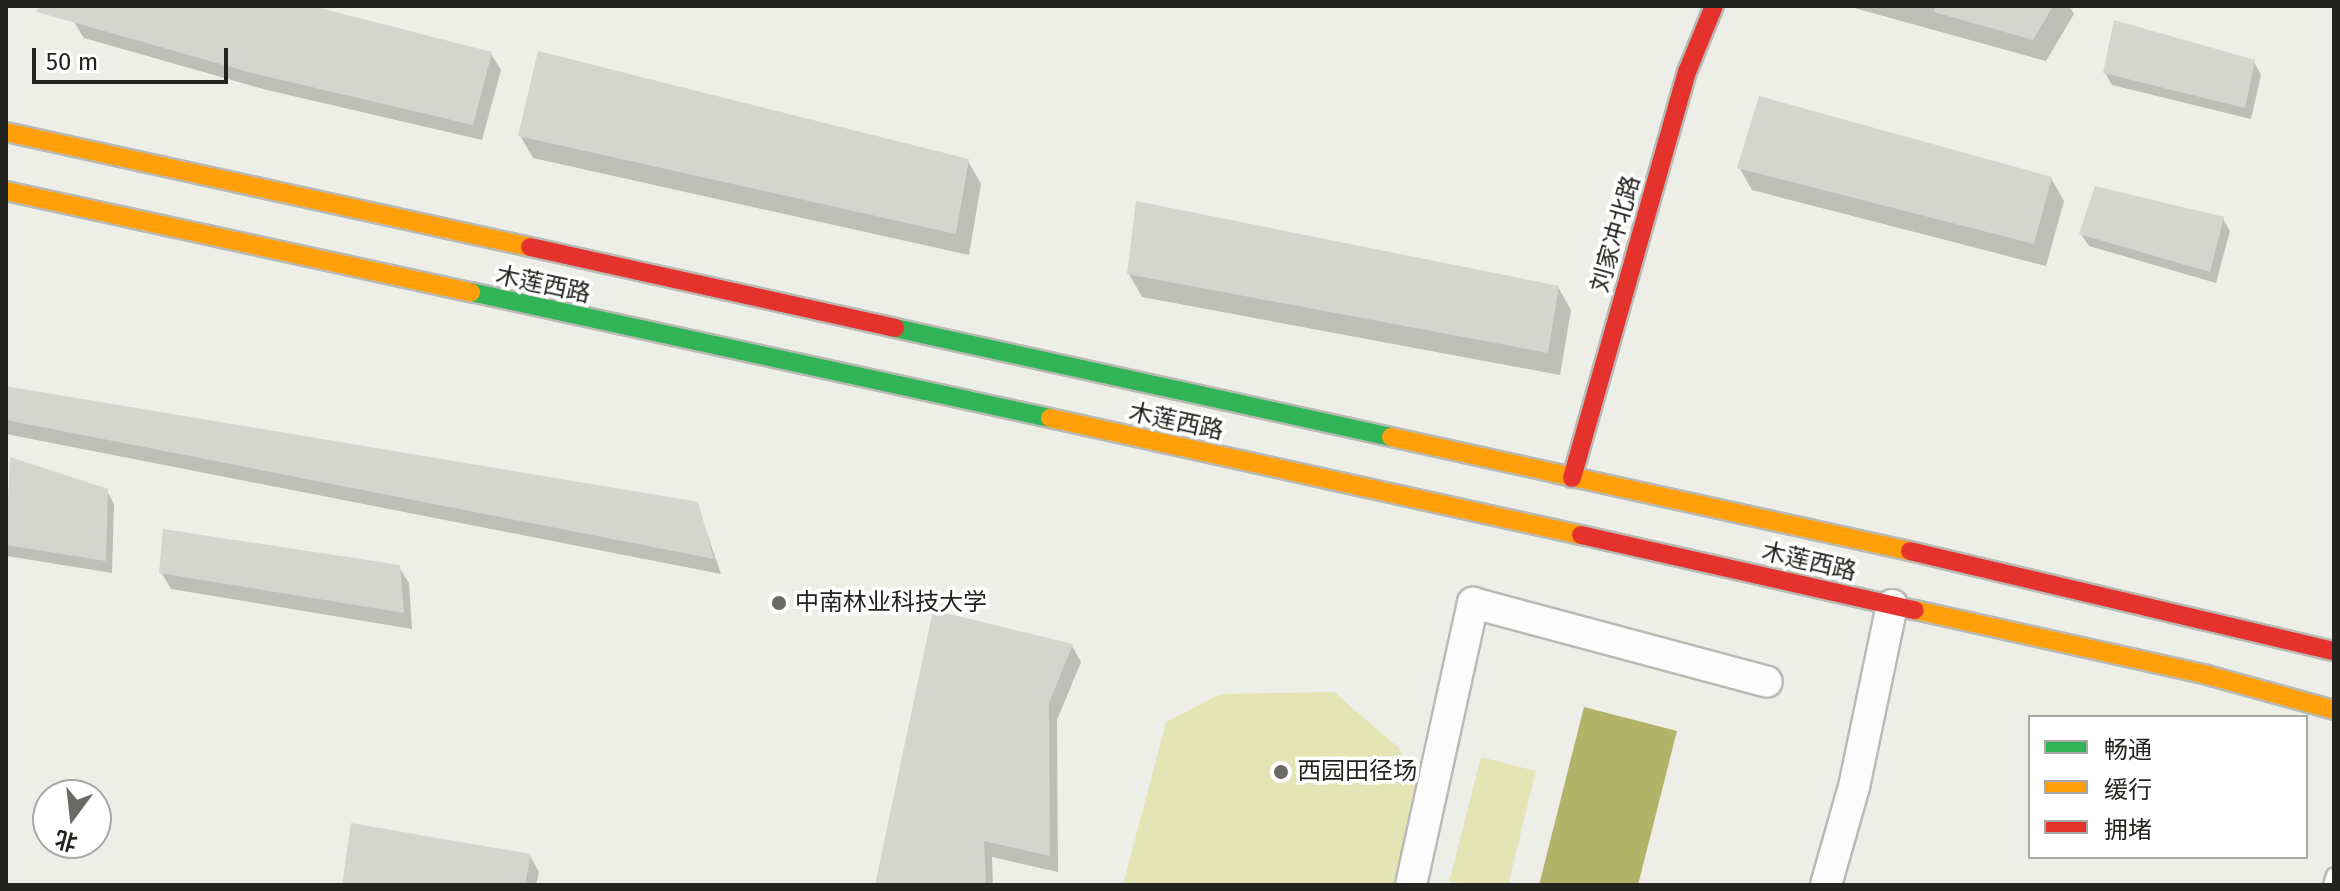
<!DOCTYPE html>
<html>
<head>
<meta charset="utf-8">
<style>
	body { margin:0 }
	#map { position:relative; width:2340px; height:891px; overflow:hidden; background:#eeeee8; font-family:"Fira Sans","Noto Sans SC",sans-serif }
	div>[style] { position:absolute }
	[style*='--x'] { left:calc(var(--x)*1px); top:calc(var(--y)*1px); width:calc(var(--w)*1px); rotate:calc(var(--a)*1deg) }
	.green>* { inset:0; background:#e4e5b5 }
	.water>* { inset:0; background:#b2b268 }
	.shadow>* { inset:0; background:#0003 }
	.building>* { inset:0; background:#d5d5d0 }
	.roads { filter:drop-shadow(2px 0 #b9b9b5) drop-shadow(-2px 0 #b9b9b5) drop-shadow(0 2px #b9b9b5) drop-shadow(0 -2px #b9b9b5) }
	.lane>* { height:14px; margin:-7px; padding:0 7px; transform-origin:7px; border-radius:7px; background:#fcfcfc }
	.street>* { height:30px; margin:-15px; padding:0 15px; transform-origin:15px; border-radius:15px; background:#fcfcfc }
	.fast>* { height:18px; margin:-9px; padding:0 9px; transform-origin:9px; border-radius:9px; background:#30b455 }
	.slow>* { height:18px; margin:-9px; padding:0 9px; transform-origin:9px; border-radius:9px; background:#ff9f0a }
	.jam>* { height:18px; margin:-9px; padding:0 9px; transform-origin:9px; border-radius:9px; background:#e5322d }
	.dots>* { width:22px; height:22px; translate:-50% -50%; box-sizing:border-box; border:4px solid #fff; border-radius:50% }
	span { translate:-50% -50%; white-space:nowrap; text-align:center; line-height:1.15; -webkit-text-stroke:7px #fff; paint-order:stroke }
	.street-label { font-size:24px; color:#23231f }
	.poi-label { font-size:24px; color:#23231f }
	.left { translate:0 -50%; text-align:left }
	.frame { position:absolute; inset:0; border:8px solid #23231f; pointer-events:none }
	.legend { position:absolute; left:2028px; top:715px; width:280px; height:144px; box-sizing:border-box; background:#fff; border:2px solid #a7a7a5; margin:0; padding:10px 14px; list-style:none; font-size:24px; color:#23231f }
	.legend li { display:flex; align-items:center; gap:16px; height:40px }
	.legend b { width:40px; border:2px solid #a7a7a5 }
	.north { position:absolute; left:32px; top:779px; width:80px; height:80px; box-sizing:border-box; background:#fff; border:2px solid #a7a7a5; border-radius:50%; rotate:195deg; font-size:22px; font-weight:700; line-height:32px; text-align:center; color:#23231f }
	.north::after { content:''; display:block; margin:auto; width:28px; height:36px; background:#6a6a65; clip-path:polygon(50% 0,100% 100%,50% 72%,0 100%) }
	.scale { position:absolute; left:32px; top:48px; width:196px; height:36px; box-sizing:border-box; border:4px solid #23231f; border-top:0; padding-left:10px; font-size:24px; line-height:28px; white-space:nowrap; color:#23231f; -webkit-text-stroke:6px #fff; paint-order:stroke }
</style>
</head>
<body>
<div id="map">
	<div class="green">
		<div style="clip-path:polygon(1334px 692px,1399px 748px,1418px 796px,1393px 885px,1123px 885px,1166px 722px,1220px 694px)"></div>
		<div style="clip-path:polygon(1481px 757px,1536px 771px,1508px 885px,1449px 882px)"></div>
	</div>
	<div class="water">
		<div style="clip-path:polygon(1584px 707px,1677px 731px,1638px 885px,1539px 885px)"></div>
	</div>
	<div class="shadow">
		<div style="clip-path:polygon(78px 6px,304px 6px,491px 54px,501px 70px,482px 140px,263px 89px,84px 38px,74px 22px)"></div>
		<div style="clip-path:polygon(1847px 6px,2069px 6px,2074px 14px,2046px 61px)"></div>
		<div style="clip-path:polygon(2254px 62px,2261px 75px,2251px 119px,2112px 85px,2105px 73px)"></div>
		<div style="clip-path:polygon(520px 135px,968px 161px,981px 184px,969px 255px,533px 158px)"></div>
		<div style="clip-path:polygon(1739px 167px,2051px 178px,2064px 201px,2046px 266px,1752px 190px)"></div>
		<div style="clip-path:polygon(2223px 219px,2230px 231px,2216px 283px,2089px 246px,2081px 234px)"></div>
		<div style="clip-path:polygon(1129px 274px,1558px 287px,1571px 310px,1560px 375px,1142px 297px)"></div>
		<div style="clip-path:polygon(6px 388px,697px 504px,721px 574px,6px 434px)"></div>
		<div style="clip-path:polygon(12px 460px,107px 491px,114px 504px,112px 573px,7px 556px)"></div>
		<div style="clip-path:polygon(399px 567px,409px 583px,412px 629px,171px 589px,161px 572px)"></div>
		<div style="clip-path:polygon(1072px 646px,1081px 662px,1057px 720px,1058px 872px,992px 857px,993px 885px,877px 885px)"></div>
		<div style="clip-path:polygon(530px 856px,539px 872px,536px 885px,344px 885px)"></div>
	</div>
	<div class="building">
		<div style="clip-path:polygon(38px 6px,312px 6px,492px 52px,473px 125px,252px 73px,37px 12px)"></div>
		<div style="clip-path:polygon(1935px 6px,2053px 6px,2033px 40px,1934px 12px)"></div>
		<div style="clip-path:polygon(2114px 20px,2255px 60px,2245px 108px,2103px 73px)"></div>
		<div style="clip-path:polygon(538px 51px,969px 159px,956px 234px,518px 136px)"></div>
		<div style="clip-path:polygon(1759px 96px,2052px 177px,2034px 244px,1737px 168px)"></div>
		<div style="clip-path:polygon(2095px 186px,2224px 217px,2210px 272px,2079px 234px)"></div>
		<div style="clip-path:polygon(1136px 201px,1559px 286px,1548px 353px,1127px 274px)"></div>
		<div style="clip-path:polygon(6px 386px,698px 502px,714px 559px,6px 420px)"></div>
		<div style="clip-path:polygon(10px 457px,108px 489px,106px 561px,6px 545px)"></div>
		<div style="clip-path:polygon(163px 529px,400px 565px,404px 613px,159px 573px)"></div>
		<div style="clip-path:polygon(933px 610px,1073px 644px,1049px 703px,1050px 856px,984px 841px,986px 885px,875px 885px)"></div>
		<div style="clip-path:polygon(351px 823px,531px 854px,525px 885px,342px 885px)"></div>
	</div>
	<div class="roads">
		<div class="lane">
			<div style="--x:2331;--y:885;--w:10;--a:-73"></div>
		</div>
		<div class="street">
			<div style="--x:1411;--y:885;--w:289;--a:-77.6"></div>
			<div style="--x:1473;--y:603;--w:304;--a:15"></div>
			<div style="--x:1826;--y:885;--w:102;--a:-74.1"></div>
			<div style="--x:1854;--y:787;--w:186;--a:-78.2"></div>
		</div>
		<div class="fast">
			<div style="--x:471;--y:292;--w:593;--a:12.28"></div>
			<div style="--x:895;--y:328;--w:508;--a:12.39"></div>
		</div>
		<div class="slow">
			<div style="--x:6;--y:132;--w:536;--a:12.38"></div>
			<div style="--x:6;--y:191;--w:476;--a:12.3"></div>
			<div style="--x:1050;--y:418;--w:544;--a:12.43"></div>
			<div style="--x:1391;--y:437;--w:531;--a:12.39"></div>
			<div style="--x:1915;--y:610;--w:299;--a:12.5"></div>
			<div style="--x:2207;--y:675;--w:132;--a:15.4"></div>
		</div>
		<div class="jam">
			<div style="--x:530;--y:247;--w:374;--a:12.5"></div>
			<div style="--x:1572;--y:478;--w:422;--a:-74.2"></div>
			<div style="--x:1687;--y:72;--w:71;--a:-67.8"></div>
			<div style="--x:1581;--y:535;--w:342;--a:12.7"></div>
			<div style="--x:1910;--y:551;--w:436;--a:13.3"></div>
		</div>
	</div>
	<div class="dots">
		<div style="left:779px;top:603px;background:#6a6a65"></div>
		<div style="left:1281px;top:772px;background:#6a6a65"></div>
	</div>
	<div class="street-label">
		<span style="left:1616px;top:234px;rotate:-74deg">刘家冲北路</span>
		<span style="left:543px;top:285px;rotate:12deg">木莲西路</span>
		<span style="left:1176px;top:422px;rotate:12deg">木莲西路</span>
		<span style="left:1809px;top:562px;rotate:13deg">木莲西路</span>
	</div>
	<div class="poi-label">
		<span class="left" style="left:795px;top:603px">中南林业科技大学</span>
		<span class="left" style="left:1297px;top:772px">西园田径场</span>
	</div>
	<div class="frame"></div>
	<ul class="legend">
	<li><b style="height:10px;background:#30b455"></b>畅通</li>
	<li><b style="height:10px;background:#ff9f0a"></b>缓行</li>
	<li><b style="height:10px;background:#e5322d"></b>拥堵</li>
	</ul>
	<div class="north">北</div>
	<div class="scale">50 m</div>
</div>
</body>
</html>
